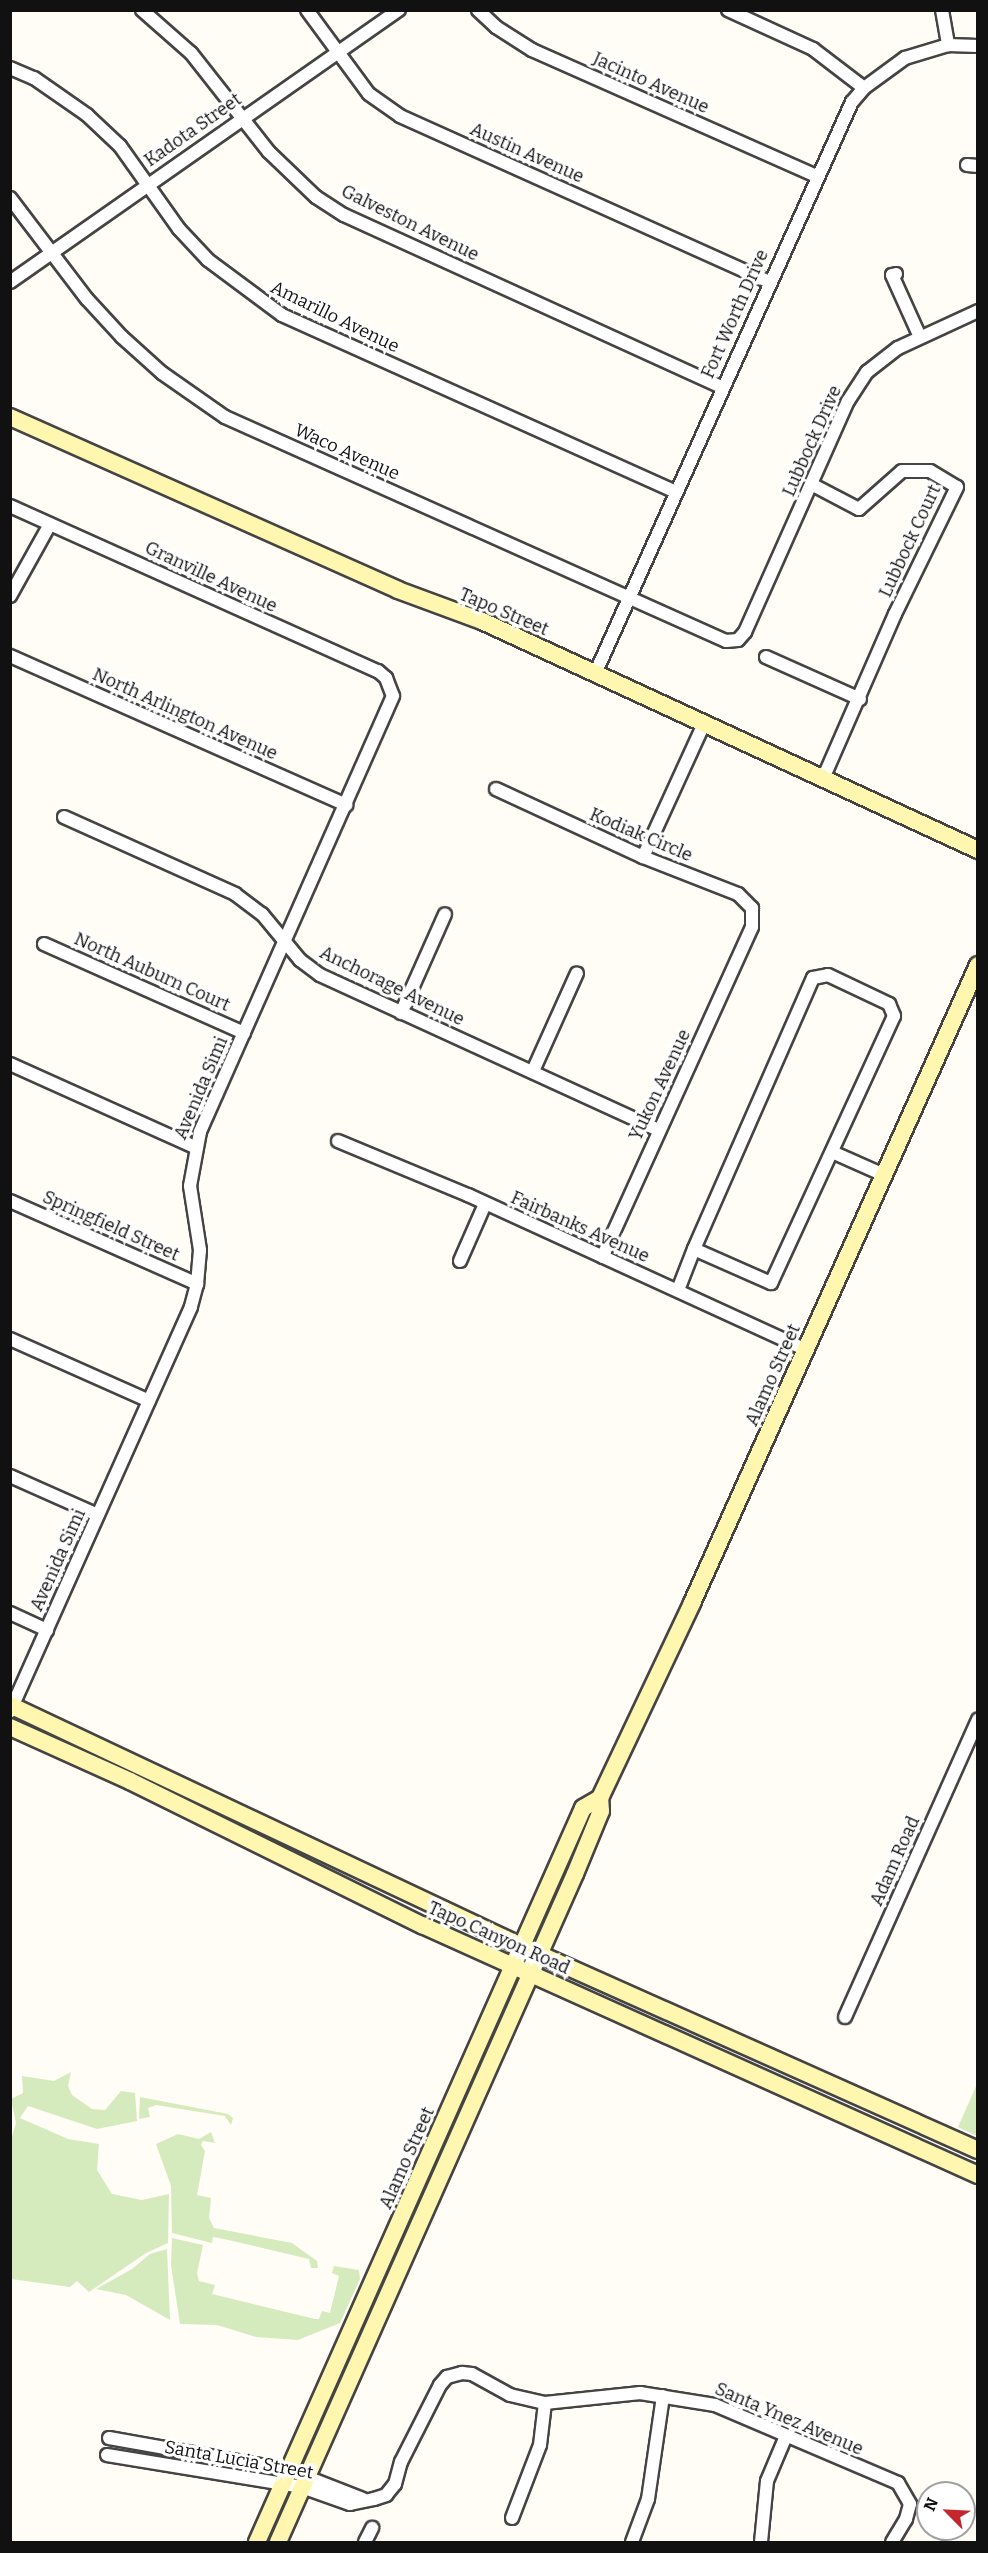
<!DOCTYPE html>
<html>
<head>
<meta charset="utf-8">
<style>
	body { margin:0 }
	#map { position:relative; width:988px; height:2553px; overflow:hidden; background:#fffdf5; font-family:Bitter,serif }
	div>[style] { position:absolute }
	[style*='--x'] { left:calc(var(--x)*1px); top:calc(var(--y)*1px); width:calc(var(--w)*1px); rotate:calc(var(--a)*1deg) }
	.green>* { inset:0; background:#d5ebbd }
	.roads { filter:drop-shadow(2px 0 #444) drop-shadow(-2px 0 #444) drop-shadow(0 2px #444) drop-shadow(0 -2px #444) }
	.street>* { height:12px; margin:-6px; padding:0 6px; transform-origin:6px; border-radius:6px; background:#fff }
	.secondary>* { height:16px; margin:-8px; padding:0 8px; transform-origin:8px; border-radius:8px; background:#fff6b0 }
	span { translate:-50% -50%; white-space:nowrap; text-align:center; line-height:1.15; -webkit-text-stroke:6px #fff; paint-order:stroke }
	.street-label { font-size:18px; color:#111 }
	.frame { position:absolute; inset:0; border:12px solid #111; pointer-events:none }
	.north { position:absolute; left:916px; top:2481px; width:60px; height:60px; box-sizing:border-box; background:#fff; border:2px solid #a0a0a0; border-radius:50%; rotate:294deg; font-size:16px; font-weight:700; line-height:24px; text-align:center; color:#111 }
	.north::after { content:''; display:block; margin:auto; width:21px; height:27px; background:#c4262e; clip-path:polygon(50% 0,100% 100%,50% 72%,0 100%) }
</style>
</head>
<body>
<div id="map">
	<div class="green">
		<div style="clip-path:polygon(71px 2072px,68px 2086px,72px 2095px,92px 2109px,105px 2110px,121px 2091px,135px 2093px,137px 2121px,97px 2129px,28px 2106px,20px 2118px,68px 2139px,99px 2144px,97px 2170px,112px 2194px,142px 2200px,169px 2194px,168px 2243px,146px 2253px,89px 2292px,77px 2281px,70px 2287px,11px 2279px,10px 2143px,16px 2123px,11px 2099px,23px 2093px,22px 2076px,54px 2081px)"></div>
		<div style="clip-path:polygon(977px 2084px,977px 2136px,958px 2127px)"></div>
		<div style="clip-path:polygon(140px 2097px,228px 2114px,233px 2118px,231px 2125px,225px 2116px,156px 2105px,148px 2108px,150px 2117px,139px 2119px)"></div>
		<div style="clip-path:polygon(211px 2132px,215px 2143px,203px 2141px,201px 2145px,205px 2151px,197px 2195px,211px 2198px,209px 2218px,214px 2228px,292px 2243px,317px 2261px,318px 2268px,311px 2268px,309px 2259px,224px 2239px,213px 2237px,212px 2243px,172px 2233px,171px 2186px,156px 2144px,178px 2134px,199px 2139px)"></div>
		<div style="clip-path:polygon(172px 2238px,203px 2245px,197px 2273px,199px 2281px,215px 2285px,212px 2294px,315px 2319px,319px 2319px,322px 2311px,330px 2313px,339px 2276px,332px 2273px,334px 2266px,359px 2270px,360px 2279px,340px 2323px,298px 2340px,256px 2337px,217px 2325px,180px 2324px,171px 2265px)"></div>
		<div style="clip-path:polygon(167px 2249px,170px 2320px,126px 2295px,96px 2289px,132px 2269px,150px 2254px)"></div>
	</div>
	<div class="roads">
		<div class="street">
			<div style="--x:142;--y:10;--w:65;--a:41.3"></div>
			<div style="--x:191;--y:53;--w:126;--a:51.8"></div>
			<div style="--x:269;--y:152;--w:65;--a:43.8"></div>
			<div style="--x:316;--y:197;--w:33;--a:33"></div>
			<div style="--x:344;--y:215;--w:415;--a:24.5"></div>
			<div style="--x:307;--y:10;--w:104;--a:53.6"></div>
			<div style="--x:369;--y:94;--w:38;--a:35"></div>
			<div style="--x:400;--y:116;--w:405;--a:24.2"></div>
			<div style="--x:478;--y:10;--w:25;--a:43"></div>
			<div style="--x:496;--y:27;--w:43;--a:32.6"></div>
			<div style="--x:532;--y:50;--w:311;--a:23.9"></div>
			<div style="--x:728;--y:10;--w:94;--a:24.6"></div>
			<div style="--x:813;--y:49;--w:64;--a:37.4"></div>
			<div style="--x:942;--y:10;--w:36;--a:80"></div>
			<div style="--x:10;--y:68;--w:26;--a:23"></div>
			<div style="--x:34;--y:78;--w:65;--a:34.9"></div>
			<div style="--x:87;--y:115;--w:45;--a:43.2"></div>
			<div style="--x:120;--y:146;--w:102;--a:54.6"></div>
			<div style="--x:179;--y:229;--w:42;--a:46.9"></div>
			<div style="--x:208;--y:260;--w:92;--a:36.6"></div>
			<div style="--x:282;--y:315;--w:432;--a:24.2"></div>
			<div style="--x:967;--y:165;--w:11;--a:5"></div>
			<div style="--x:10;--y:198;--w:127;--a:52.7"></div>
			<div style="--x:87;--y:299;--w:52;--a:47.4"></div>
			<div style="--x:122;--y:337;--w:54;--a:42"></div>
			<div style="--x:162;--y:373;--w:77;--a:34.9"></div>
			<div style="--x:225;--y:417;--w:549;--a:24.09"></div>
			<div style="--x:726;--y:641;--w:12;--a:-5"></div>
			<div style="--x:738;--y:640;--w:11;--a:-49"></div>
			<div style="--x:745;--y:632;--w:253;--a:-66"></div>
			<div style="--x:848;--y:401;--w:35;--a:-57"></div>
			<div style="--x:867;--y:372;--w:39;--a:-38"></div>
			<div style="--x:898;--y:348;--w:88;--a:-24.8"></div>
			<div style="--x:896;--y:274;--w:4;--a:166"></div>
			<div style="--x:892;--y:275;--w:68;--a:65.7"></div>
			<div style="--x:10;--y:282;--w:475;--a:-35"></div>
			<div style="--x:813;--y:485;--w:52;--a:27.6"></div>
			<div style="--x:859;--y:509;--w:57;--a:-41.5"></div>
			<div style="--x:902;--y:471;--w:28;--a:0"></div>
			<div style="--x:930;--y:471;--w:31;--a:31"></div>
			<div style="--x:957;--y:487;--w:141;--a:116"></div>
			<div style="--x:895;--y:614;--w:180;--a:113.6"></div>
			<div style="--x:10;--y:506;--w:403;--a:24.2"></div>
			<div style="--x:378;--y:671;--w:11;--a:41"></div>
			<div style="--x:386;--y:678;--w:19;--a:69"></div>
			<div style="--x:393;--y:696;--w:477;--a:113.9"></div>
			<div style="--x:200;--y:1132;--w:55;--a:100.5"></div>
			<div style="--x:190;--y:1186;--w:65;--a:81.1"></div>
			<div style="--x:200;--y:1250;--w:34;--a:95"></div>
			<div style="--x:197;--y:1284;--w:24;--a:105"></div>
			<div style="--x:191;--y:1307;--w:443;--a:114.1"></div>
			<div style="--x:10;--y:596;--w:82;--a:-60.9"></div>
			<div style="--x:10;--y:656;--w:368;--a:23.9"></div>
			<div style="--x:766;--y:657;--w:103;--a:24.1"></div>
			<div style="--x:595;--y:674;--w:627;--a:-65.81"></div>
			<div style="--x:852;--y:102;--w:18;--a:-49"></div>
			<div style="--x:864;--y:88;--w:51;--a:-36.2"></div>
			<div style="--x:905;--y:58;--w:45;--a:-16.8"></div>
			<div style="--x:948;--y:45;--w:30;--a:2"></div>
			<div style="--x:496;--y:789;--w:162;--a:24.8"></div>
			<div style="--x:643;--y:857;--w:102;--a:21.3"></div>
			<div style="--x:738;--y:894;--w:20;--a:45"></div>
			<div style="--x:752;--y:908;--w:19;--a:90"></div>
			<div style="--x:752;--y:927;--w:362;--a:114.4"></div>
			<div style="--x:64;--y:817;--w:188;--a:24.2"></div>
			<div style="--x:235;--y:894;--w:34;--a:37"></div>
			<div style="--x:262;--y:914;--w:60;--a:50.4"></div>
			<div style="--x:300;--y:960;--w:25;--a:37"></div>
			<div style="--x:320;--y:975;--w:373;--a:24.6"></div>
			<div style="--x:643;--y:857;--w:146;--a:-65.4"></div>
			<div style="--x:44;--y:944;--w:219;--a:24"></div>
			<div style="--x:401;--y:1013;--w:108;--a:-66"></div>
			<div style="--x:10;--y:1064;--w:203;--a:24.2"></div>
			<div style="--x:533;--y:1071;--w:107;--a:-65.8"></div>
			<div style="--x:338;--y:1141;--w:141;--a:22.6"></div>
			<div style="--x:468;--y:1195;--w:372;--a:24.6"></div>
			<div style="--x:832;--y:1152;--w:57;--a:23.9"></div>
			<div style="--x:10;--y:1201;--w:205;--a:23.9"></div>
			<div style="--x:460;--y:1261;--w:62;--a:-66.3"></div>
			<div style="--x:678;--y:1290;--w:44;--a:-68.7"></div>
			<div style="--x:694;--y:1249;--w:296;--a:-66.3"></div>
			<div style="--x:813;--y:978;--w:15;--a:-11"></div>
			<div style="--x:828;--y:975;--w:68;--a:25.4"></div>
			<div style="--x:889;--y:1004;--w:13;--a:67"></div>
			<div style="--x:894;--y:1016;--w:294;--a:114.7"></div>
			<div style="--x:771;--y:1283;--w:84;--a:-156.2"></div>
			<div style="--x:10;--y:1339;--w:152;--a:24"></div>
			<div style="--x:10;--y:1476;--w:96;--a:23.9"></div>
			<div style="--x:10;--y:1613;--w:41;--a:24.7"></div>
			<div style="--x:845;--y:2017;--w:326;--a:-65.9"></div>
			<div style="--x:109;--y:2438;--w:183;--a:10.1"></div>
			<div style="--x:289;--y:2470;--w:79;--a:21.4"></div>
			<div style="--x:107;--y:2455;--w:198;--a:9.3"></div>
			<div style="--x:302;--y:2487;--w:51;--a:19.5"></div>
			<div style="--x:350;--y:2504;--w:25;--a:-12"></div>
			<div style="--x:374;--y:2499;--w:13;--a:-18"></div>
			<div style="--x:386;--y:2495;--w:14;--a:-51"></div>
			<div style="--x:395;--y:2484;--w:23;--a:-75"></div>
			<div style="--x:401;--y:2462;--w:86;--a:-63.1"></div>
			<div style="--x:440;--y:2385;--w:11;--a:-49"></div>
			<div style="--x:447;--y:2377;--w:16;--a:-15"></div>
			<div style="--x:462;--y:2373;--w:10;--a:6"></div>
			<div style="--x:472;--y:2374;--w:43;--a:28.9"></div>
			<div style="--x:510;--y:2395;--w:36;--a:13"></div>
			<div style="--x:545;--y:2403;--w:96;--a:-6"></div>
			<div style="--x:640;--y:2393;--w:76;--a:9.1"></div>
			<div style="--x:715;--y:2405;--w:199;--a:23.1"></div>
			<div style="--x:898;--y:2483;--w:24;--a:60"></div>
			<div style="--x:910;--y:2504;--w:16;--a:105"></div>
			<div style="--x:906;--y:2519;--w:27;--a:121"></div>
			<div style="--x:512;--y:2518;--w:78;--a:-69"></div>
			<div style="--x:540;--y:2445;--w:42;--a:-83.2"></div>
			<div style="--x:365;--y:2542;--w:16;--a:-63"></div>
			<div style="--x:632;--y:2542;--w:46;--a:-69.6"></div>
			<div style="--x:648;--y:2499;--w:104;--a:-81.7"></div>
			<div style="--x:761;--y:2542;--w:61;--a:-84.4"></div>
			<div style="--x:767;--y:2481;--w:49;--a:-67.1"></div>
		</div>
		<div class="secondary">
			<div style="--x:10;--y:417;--w:425;--a:24"></div>
			<div style="--x:398;--y:590;--w:90;--a:20.3"></div>
			<div style="--x:482;--y:621;--w:546;--a:24.78"></div>
			<div style="--x:10;--y:1705;--w:565;--a:25.25"></div>
			<div style="--x:521;--y:1946;--w:500;--a:24.06"></div>
			<div style="--x:10;--y:1727;--w:132;--a:24.2"></div>
			<div style="--x:130;--y:1781;--w:326;--a:26.3"></div>
			<div style="--x:422;--y:1925;--w:610;--a:24.21"></div>
			<div style="--x:257;--y:2542;--w:803;--a:-66.05"></div>
			<div style="--x:583;--y:1808;--w:20;--a:-30"></div>
			<div style="--x:278;--y:2542;--w:731;--a:-66.03"></div>
			<div style="--x:575;--y:1874;--w:68;--a:-67.6"></div>
			<div style="--x:601;--y:1811;--w:13;--a:-94"></div>
			<div style="--x:600;--y:1798;--w:216;--a:-64.7"></div>
			<div style="--x:692;--y:1603;--w:699;--a:-65.85"></div>
		</div>
	</div>
	<div class="street-label">
		<span style="left:651px;top:83px;rotate:24deg">Jacinto Avenue</span>
		<span style="left:193px;top:130px;rotate:-35deg">Kadota Street</span>
		<span style="left:527px;top:153px;rotate:24deg">Austin Avenue</span>
		<span style="left:410px;top:223px;rotate:26deg">Galveston Avenue</span>
		<span style="left:735px;top:314px;rotate:-66deg">Fort Worth Drive</span>
		<span style="left:335px;top:317px;rotate:26deg">Amarillo Avenue</span>
		<span style="left:812px;top:441px;rotate:-66deg">Lubbock Drive</span>
		<span style="left:347px;top:452px;rotate:24deg">Waco Avenue</span>
		<span style="left:910px;top:541px;rotate:-65deg">Lubbock Court</span>
		<span style="left:211px;top:577px;rotate:25deg">Granville Avenue</span>
		<span style="left:504px;top:612px;rotate:23deg">Tapo Street</span>
		<span style="left:185px;top:714px;rotate:24deg">North Arlington Avenue</span>
		<span style="left:641px;top:835px;rotate:23deg">Kodiak Circle</span>
		<span style="left:152px;top:972px;rotate:24deg">North Auburn Court</span>
		<span style="left:392px;top:986px;rotate:26deg">Anchorage Avenue</span>
		<span style="left:660px;top:1085px;rotate:-65deg">Yukon Avenue</span>
		<span style="left:201px;top:1088px;rotate:-67deg">Avenida Simi</span>
		<span style="left:111px;top:1226px;rotate:24deg">Springfield Street</span>
		<span style="left:580px;top:1227px;rotate:24deg">Fairbanks Avenue</span>
		<span style="left:773px;top:1375px;rotate:-66deg">Alamo Street</span>
		<span style="left:58px;top:1560px;rotate:-66deg">Avenida Simi</span>
		<span style="left:895px;top:1861px;rotate:-66deg">Adam Road</span>
		<span style="left:499px;top:1938px;rotate:24deg">Tapo Canyon Road</span>
		<span style="left:407px;top:2158px;rotate:-66deg">Alamo Street</span>
		<span style="left:789px;top:2419px;rotate:23deg">Santa Ynez Avenue</span>
		<span style="left:239px;top:2460px;rotate:10deg">Santa Lucia Street</span>
	</div>
	<div class="frame"></div>
	<div class="north">N</div>
</div>
</body>
</html>
